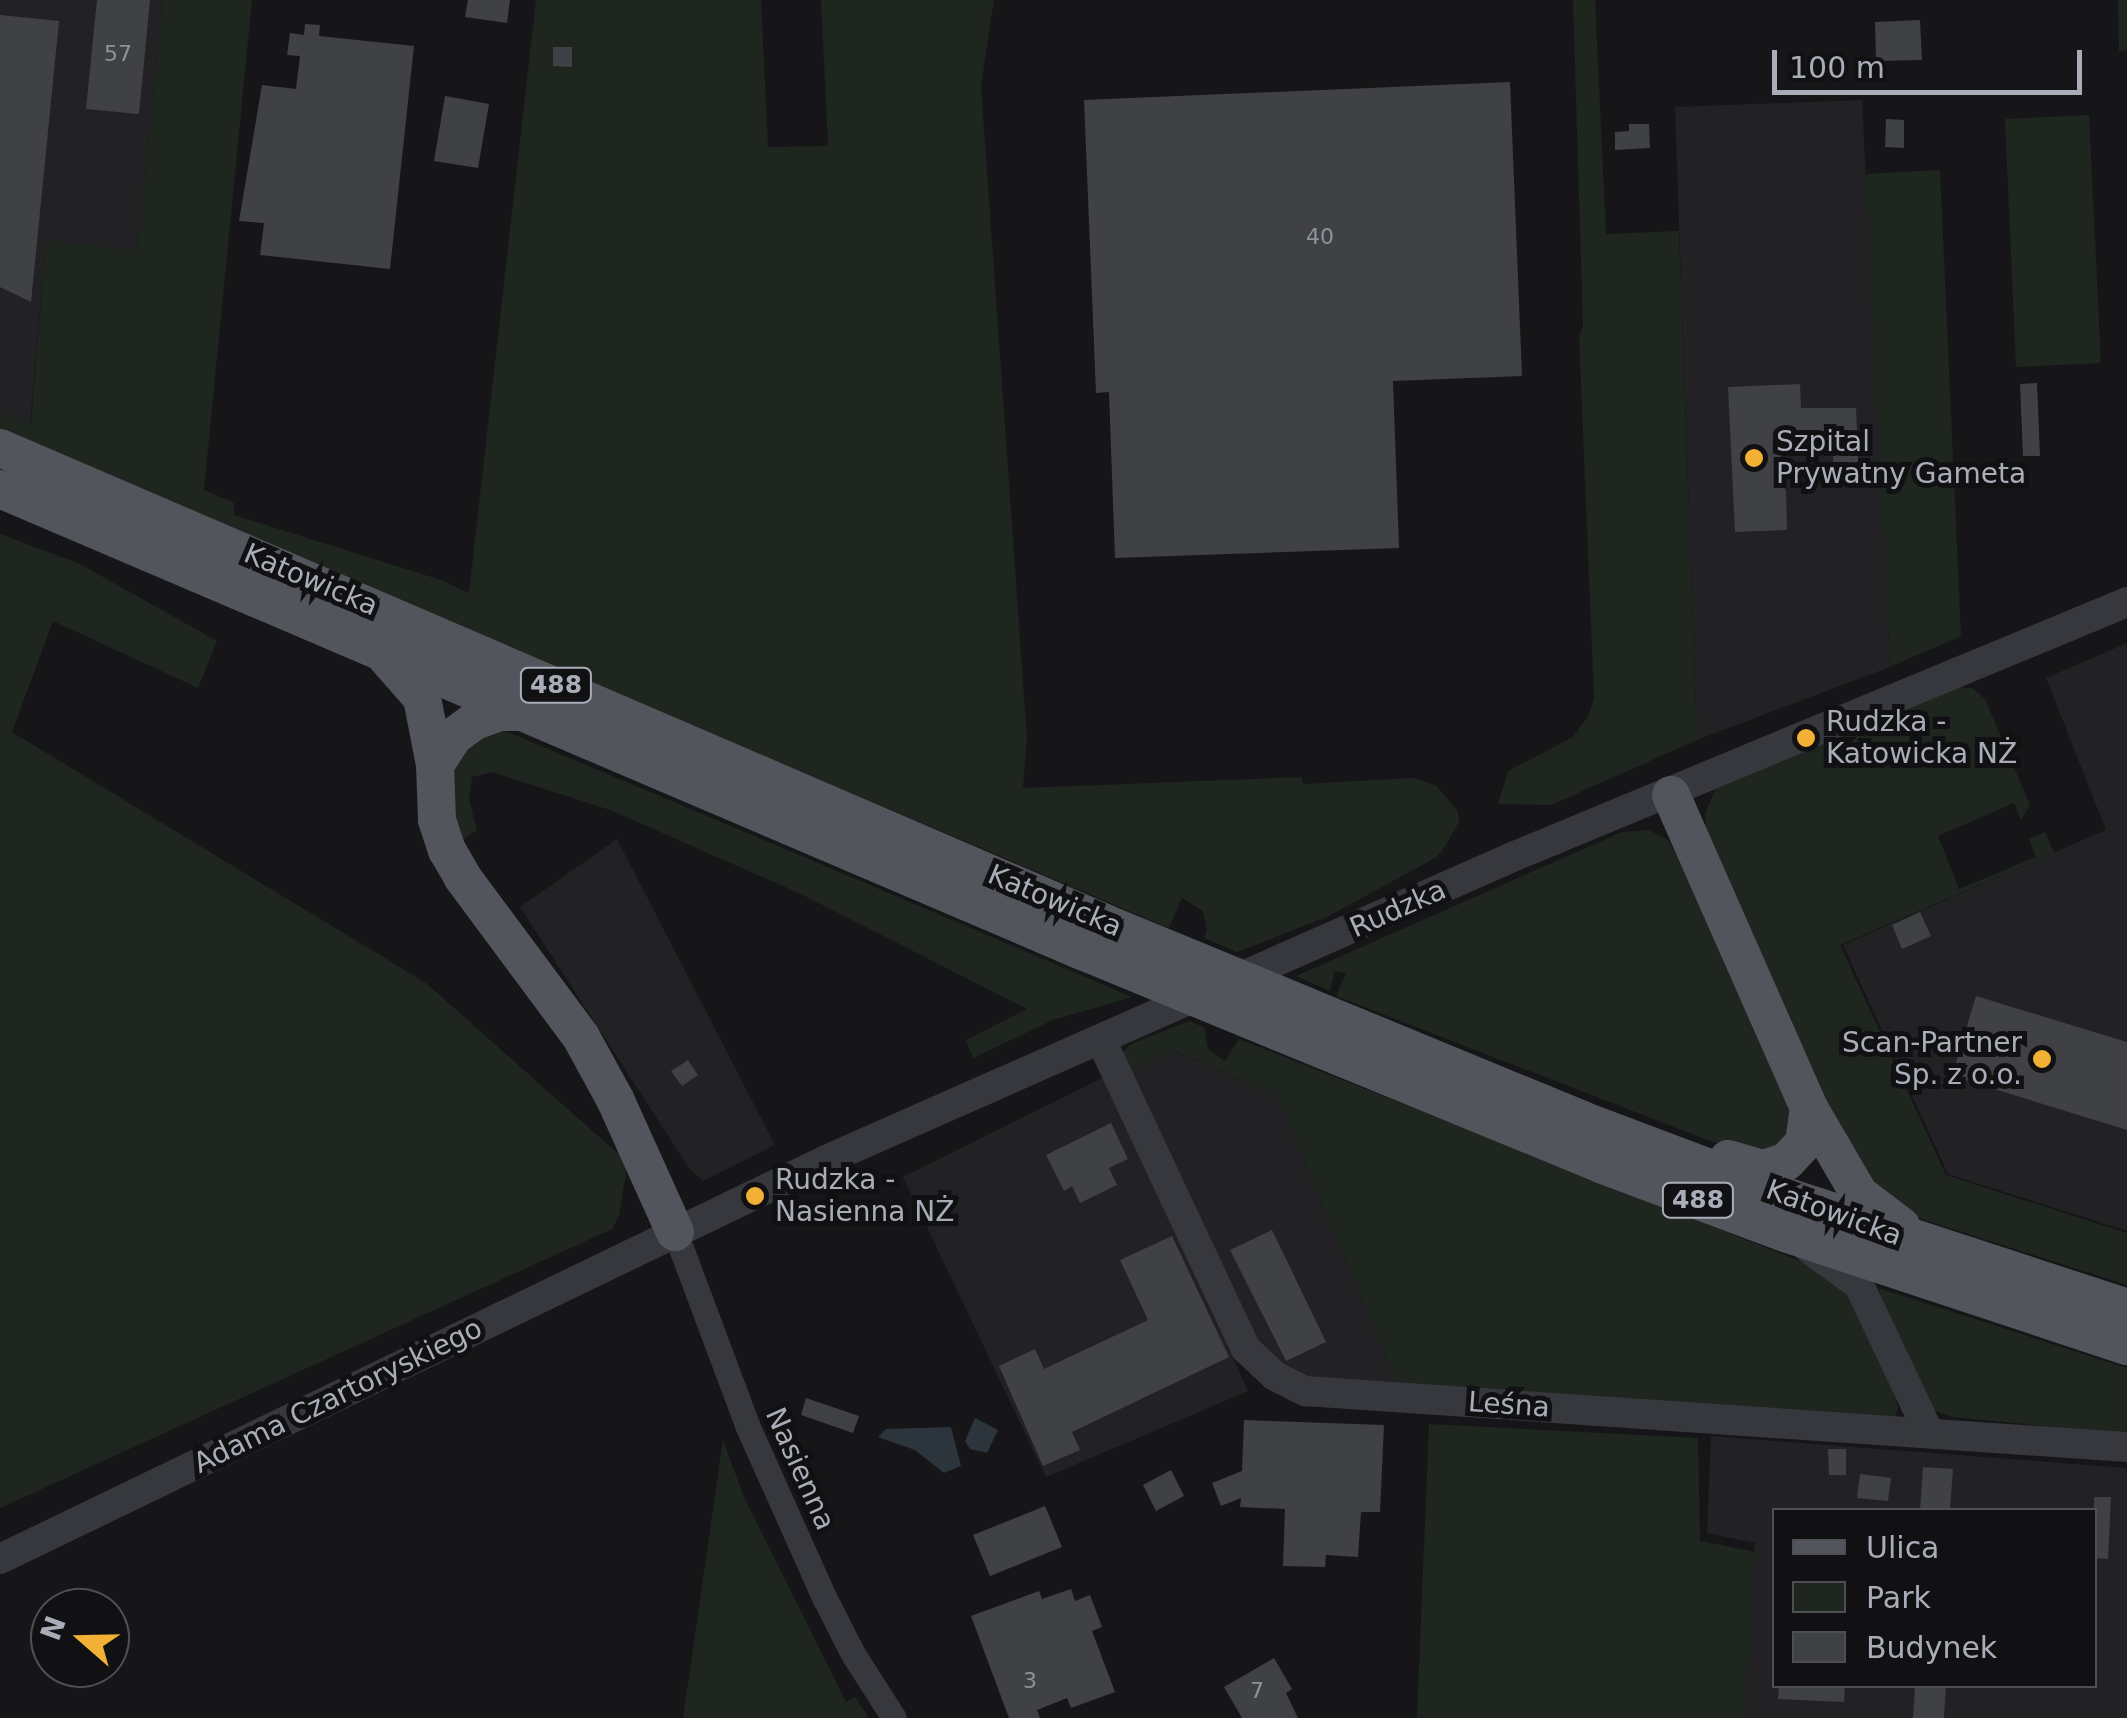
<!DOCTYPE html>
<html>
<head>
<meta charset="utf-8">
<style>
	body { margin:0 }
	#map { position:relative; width:2127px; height:1718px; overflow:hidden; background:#161618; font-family:"DejaVu Sans",sans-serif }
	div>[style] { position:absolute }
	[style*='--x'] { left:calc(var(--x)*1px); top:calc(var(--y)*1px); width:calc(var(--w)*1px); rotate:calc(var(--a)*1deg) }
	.built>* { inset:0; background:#222225 }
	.green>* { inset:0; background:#1e261f }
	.water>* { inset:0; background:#2c353c }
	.building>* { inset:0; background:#404145 }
	.minor>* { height:25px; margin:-12.5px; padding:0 12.5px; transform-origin:12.5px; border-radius:12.5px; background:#37383d }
	.tertiary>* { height:30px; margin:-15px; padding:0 15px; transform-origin:15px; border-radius:15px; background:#37383d }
	.primary>* { height:38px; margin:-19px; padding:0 19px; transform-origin:19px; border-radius:19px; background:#53555c }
	.primary-bridge>* { height:38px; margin:-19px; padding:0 19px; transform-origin:19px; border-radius:19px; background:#53555c }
	.dots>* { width:28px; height:28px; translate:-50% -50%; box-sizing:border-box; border:5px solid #111113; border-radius:50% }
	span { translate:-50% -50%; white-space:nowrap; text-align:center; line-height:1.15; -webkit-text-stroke:10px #111113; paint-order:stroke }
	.number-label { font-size:22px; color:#8e929b }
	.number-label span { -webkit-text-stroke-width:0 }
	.shield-label span { padding:2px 8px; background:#111113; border:2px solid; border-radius:8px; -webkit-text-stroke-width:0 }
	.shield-label { font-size:25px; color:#a8adb8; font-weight:700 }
	.poi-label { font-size:28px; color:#a8adb8 }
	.left { translate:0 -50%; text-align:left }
	.right { translate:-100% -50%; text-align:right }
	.street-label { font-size:28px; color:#a8adb8 }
	.legend { position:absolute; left:1772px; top:1508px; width:325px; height:180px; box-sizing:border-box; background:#111113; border:2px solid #4d4f55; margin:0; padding:12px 18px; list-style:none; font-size:30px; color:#a8adb8 }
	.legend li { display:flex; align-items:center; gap:20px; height:50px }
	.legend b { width:50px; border:2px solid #4d4f55 }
	.north { position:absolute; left:30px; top:1588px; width:100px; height:100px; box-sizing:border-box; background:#111113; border:2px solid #4d4f55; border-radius:50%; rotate:290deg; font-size:28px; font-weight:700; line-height:40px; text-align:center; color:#a8adb8 }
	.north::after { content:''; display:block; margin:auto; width:35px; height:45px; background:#f2b134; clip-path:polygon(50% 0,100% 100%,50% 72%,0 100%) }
	.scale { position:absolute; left:1772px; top:50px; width:310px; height:45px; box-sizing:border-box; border:5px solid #a8adb8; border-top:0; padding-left:12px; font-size:30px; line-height:35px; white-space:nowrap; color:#a8adb8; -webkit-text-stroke:8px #111113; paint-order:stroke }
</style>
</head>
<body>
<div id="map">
	<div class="built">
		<div style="clip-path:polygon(0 0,163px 0,137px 251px,46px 241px,30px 424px,0 411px)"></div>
		<div style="clip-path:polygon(1862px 100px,1890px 667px,1697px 740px,1675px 107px)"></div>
		<div style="clip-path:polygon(2127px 643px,2127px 1231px,1948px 1174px,1843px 945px,2106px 830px,2046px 678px)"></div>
		<div style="clip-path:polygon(617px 839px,775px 1145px,703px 1181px,689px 1168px,520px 907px)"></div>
		<div style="clip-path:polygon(1169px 1049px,1277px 1095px,1398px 1386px,1299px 1379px,1257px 1347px,1129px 1070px)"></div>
		<div style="clip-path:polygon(1104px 1077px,1248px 1391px,1046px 1477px,903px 1177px)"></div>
		<div style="clip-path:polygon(evenodd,1711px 1436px,2127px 1468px,2127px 1718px,1742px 1718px,1755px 1543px,1707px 1533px,1711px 1436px,1774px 1510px,2094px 1510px,2094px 1686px,1774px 1686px,1774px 1510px)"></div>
	</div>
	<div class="green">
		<div style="clip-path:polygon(163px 0,252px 0,204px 490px,234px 503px,234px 515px,441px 580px,469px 593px,536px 0,761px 0,768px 147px,828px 146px,821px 0,994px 0,981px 86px,1027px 739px,1023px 788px,1302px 777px,1303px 784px,1414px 778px,1437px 786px,1458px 812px,1459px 822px,1444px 848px,1437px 857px,1327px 917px,1237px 952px,1204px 938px,1207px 931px,1203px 911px,1182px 898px,1169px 928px,0 431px,0 411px,31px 423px,46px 240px,137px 251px)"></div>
		<div style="clip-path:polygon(1573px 0,1595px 0,1606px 234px,1679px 231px,1697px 740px,1551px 805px,1498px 804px,1508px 771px,1573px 737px,1589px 715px,1594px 697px,1579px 336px,1583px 326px)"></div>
		<div style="clip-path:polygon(2118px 0,2127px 0,2127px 50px,2119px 51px)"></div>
		<div style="clip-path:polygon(2089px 115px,2101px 363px,2016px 367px,2005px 119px)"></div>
		<div style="clip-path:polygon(1940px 170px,1961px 636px,1890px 667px,1865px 174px)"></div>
		<div style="clip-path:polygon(0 534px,80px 564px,217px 641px,198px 688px,53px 621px,12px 732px,426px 983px,625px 1160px,626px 1173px,619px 1216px,612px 1229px,0 1508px)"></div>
		<div style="clip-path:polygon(1957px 687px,1972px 688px,1985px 699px,2030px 805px,2021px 820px,2014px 803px,1938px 836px,1959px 889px,2036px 857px,2029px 839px,2045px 832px,2054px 853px,1840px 945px,1946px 1175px,2127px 1233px,2127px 1285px,1884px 1207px,1857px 1181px,1706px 832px,1705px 814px,1717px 786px)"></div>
		<div style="clip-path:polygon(503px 730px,802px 856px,1132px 997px,1053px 1020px,973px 1058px,966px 1040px,1027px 1009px,801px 894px,610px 810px,492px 772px,472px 777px,469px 800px,477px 830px,459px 843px,447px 791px,460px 744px)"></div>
		<div style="clip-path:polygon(1649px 830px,1668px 840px,1711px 918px,1798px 1118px,1788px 1148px,1736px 1151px,1336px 996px,1346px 973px,1335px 971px,1330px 991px,1296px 976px,1622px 832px)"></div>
		<div style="clip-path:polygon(1189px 1021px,1204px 1027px,1208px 1049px,1225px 1061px,1239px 1039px,1810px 1265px,1840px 1283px,1883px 1358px,1898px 1407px,1894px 1420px,1398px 1386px,1277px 1095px,1170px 1049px,1129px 1070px,1122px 1053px,1131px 1044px)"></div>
		<div style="clip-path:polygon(1878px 1288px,2127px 1368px,2127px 1434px,1953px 1417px,1933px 1410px,1907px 1364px)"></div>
		<div style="clip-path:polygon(1429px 1424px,1698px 1438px,1700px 1541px,1756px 1552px,1745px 1718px,1417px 1718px)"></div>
		<div style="clip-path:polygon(723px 1440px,744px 1497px,846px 1702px,855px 1697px,869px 1718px,683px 1718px)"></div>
	</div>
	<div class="water">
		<div style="clip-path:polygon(975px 1418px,998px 1430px,987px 1453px,970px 1449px,965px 1441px)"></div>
		<div style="clip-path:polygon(951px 1427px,961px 1466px,944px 1473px,915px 1450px,878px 1437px,886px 1429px)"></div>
	</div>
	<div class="building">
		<div style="clip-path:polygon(97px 0,150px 0,139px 114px,86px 109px)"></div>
		<div style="clip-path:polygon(468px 0,510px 0,507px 23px,465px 17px)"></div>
		<div style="clip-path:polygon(0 15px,59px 21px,31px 302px,0 287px)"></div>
		<div style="clip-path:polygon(1920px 20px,1922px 60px,1876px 61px,1875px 22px)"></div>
		<div style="clip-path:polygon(305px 24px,320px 25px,319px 36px,414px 46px,390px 269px,260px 255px,264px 223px,239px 221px,262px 85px,296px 89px,300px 56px,287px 55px,290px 33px,304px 35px)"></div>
		<div style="clip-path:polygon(553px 47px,572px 47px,572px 67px,553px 66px)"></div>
		<div style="clip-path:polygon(1510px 82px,1522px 376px,1393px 381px,1399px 548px,1115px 558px,1109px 392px,1096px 393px,1084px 100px)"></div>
		<div style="clip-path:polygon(445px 96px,489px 104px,478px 168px,434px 161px)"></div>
		<div style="clip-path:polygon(1886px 119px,1904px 120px,1904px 148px,1885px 147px)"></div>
		<div style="clip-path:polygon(1629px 124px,1649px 124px,1650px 148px,1615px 150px,1615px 132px,1629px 131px)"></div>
		<div style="clip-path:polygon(2037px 383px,2040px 456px,2023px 456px,2020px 384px)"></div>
		<div style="clip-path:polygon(1800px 384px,1801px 408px,1856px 408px,1859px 480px,1833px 481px,1833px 455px,1822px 443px,1787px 444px,1775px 468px,1786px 491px,1787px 530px,1735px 532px,1728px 387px)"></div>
		<div style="clip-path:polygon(1920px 912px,1931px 936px,1902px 949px,1892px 925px)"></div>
		<div style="clip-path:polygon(1976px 996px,2127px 1042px,2127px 1130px,1952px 1076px)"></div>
		<div style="clip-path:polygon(688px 1060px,698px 1075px,682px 1086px,671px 1071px)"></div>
		<div style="clip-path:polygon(1111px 1123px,1128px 1159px,1109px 1168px,1117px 1185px,1080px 1203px,1072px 1186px,1064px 1191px,1046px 1155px)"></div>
		<div style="clip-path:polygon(1272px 1230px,1326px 1342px,1286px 1361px,1230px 1250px)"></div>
		<div style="clip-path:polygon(1172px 1236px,1229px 1357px,1072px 1432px,1080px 1450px,1043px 1466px,999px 1366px,1035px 1349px,1044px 1369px,1148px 1320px,1120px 1260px)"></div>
		<div style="clip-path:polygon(806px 1398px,859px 1416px,853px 1433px,801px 1415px)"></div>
		<div style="clip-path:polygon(1244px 1420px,1384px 1425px,1380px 1512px,1361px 1512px,1358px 1557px,1326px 1555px,1325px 1567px,1283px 1566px,1285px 1509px,1240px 1507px,1241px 1498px,1221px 1506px,1212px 1483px,1242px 1471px)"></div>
		<div style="clip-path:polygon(1828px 1449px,1846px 1449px,1846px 1475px,1829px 1475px)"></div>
		<div style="clip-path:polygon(1923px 1467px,1953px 1469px,1950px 1510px,1920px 1510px)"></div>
		<div style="clip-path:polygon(1171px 1470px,1184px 1496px,1156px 1511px,1143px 1485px)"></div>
		<div style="clip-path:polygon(1860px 1474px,1891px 1478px,1888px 1501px,1857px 1498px)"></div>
		<div style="clip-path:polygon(2094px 1497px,2111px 1497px,2108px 1559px,2094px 1558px)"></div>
		<div style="clip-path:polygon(1045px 1506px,1062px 1547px,990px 1576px,973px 1535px)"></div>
		<div style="clip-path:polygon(1071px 1589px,1075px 1601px,1090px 1595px,1102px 1627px,1092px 1631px,1115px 1692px,1071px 1708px,1067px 1698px,1037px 1710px,1040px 1718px,1009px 1718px,971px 1616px,1039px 1591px,1042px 1599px)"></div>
		<div style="clip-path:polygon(1274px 1658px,1292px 1689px,1286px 1693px,1298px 1718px,1242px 1718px,1224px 1687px)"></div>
		<div style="clip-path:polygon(1779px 1686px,1845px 1686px,1844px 1702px,1778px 1699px)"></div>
		<div style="clip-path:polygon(1915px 1686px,1946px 1686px,1944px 1718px,1913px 1718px)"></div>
	</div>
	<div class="minor">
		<div style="--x:675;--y:1232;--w:206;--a:69.5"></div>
		<div style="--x:747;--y:1425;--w:191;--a:65.9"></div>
		<div style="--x:825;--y:1599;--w:62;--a:63"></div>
		<div style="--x:853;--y:1654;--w:76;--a:57.4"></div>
	</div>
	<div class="tertiary">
		<div style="--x:1101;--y:1040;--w:340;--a:64.9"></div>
		<div style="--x:1245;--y:1348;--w:41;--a:43"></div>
		<div style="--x:1275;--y:1376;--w:34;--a:27"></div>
		<div style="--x:1305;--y:1391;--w:824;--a:3.9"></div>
		<div style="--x:1807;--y:1247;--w:64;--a:36.2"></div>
		<div style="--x:1859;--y:1285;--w:164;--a:64.7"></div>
		<div style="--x:0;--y:1559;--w:917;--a:-25.78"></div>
		<div style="--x:826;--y:1160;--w:748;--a:-23.82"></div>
		<div style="--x:1510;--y:858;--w:668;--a:-22.53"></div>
	</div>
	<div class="primary">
		<div style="--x:0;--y:448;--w:1203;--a:23.26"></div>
		<div style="--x:0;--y:489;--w:1177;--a:23.12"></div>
		<div style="--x:386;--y:657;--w:55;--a:48.7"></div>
		<div style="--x:422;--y:698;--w:68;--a:79"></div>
		<div style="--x:435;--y:765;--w:55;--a:87.9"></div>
		<div style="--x:437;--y:820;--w:32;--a:72"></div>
		<div style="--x:447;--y:850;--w:32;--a:60"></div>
		<div style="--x:463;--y:878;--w:198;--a:53.4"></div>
		<div style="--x:581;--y:1037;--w:71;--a:61.3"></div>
		<div style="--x:615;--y:1099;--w:146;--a:65.7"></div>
		<div style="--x:435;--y:765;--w:35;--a:-57"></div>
		<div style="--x:454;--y:736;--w:26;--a:-36"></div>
		<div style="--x:475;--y:721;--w:27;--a:-20"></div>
		<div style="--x:500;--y:712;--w:29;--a:0"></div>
		<div style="--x:1671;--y:795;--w:342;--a:66.2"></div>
		<div style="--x:1809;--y:1108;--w:99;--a:59.8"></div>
		<div style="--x:1859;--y:1194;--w:53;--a:37.3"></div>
		<div style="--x:1306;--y:1006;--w:299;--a:22.4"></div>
		<div style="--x:1582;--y:1120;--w:210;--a:20.6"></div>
		<div style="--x:1779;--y:1194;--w:366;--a:18.1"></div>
		<div style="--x:1277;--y:1031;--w:352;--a:22.3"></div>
		<div style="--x:1603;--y:1165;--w:197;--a:20.5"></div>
		<div style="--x:1788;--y:1234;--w:357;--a:18.3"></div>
		<div style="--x:1728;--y:1159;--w:37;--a:16"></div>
		<div style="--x:1764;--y:1169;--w:24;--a:-19"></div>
		<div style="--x:1787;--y:1161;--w:25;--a:-47"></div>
		<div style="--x:1804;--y:1143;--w:35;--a:-82"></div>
	</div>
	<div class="primary-bridge">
		<div style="--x:1105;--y:923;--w:217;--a:22.4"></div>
		<div style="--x:1082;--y:951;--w:211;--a:22.3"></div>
	</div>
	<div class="dots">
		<div style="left:1754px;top:458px;background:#f2b134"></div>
		<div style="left:1806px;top:738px;background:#f2b134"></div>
		<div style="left:2042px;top:1059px;background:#f2b134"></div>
		<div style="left:755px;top:1196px;background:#f2b134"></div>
	</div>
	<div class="number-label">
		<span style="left:118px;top:54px">57</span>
		<span style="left:1320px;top:237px">40</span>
		<span style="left:1030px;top:1681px">3</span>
		<span style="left:1257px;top:1691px">7</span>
	</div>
	<div class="shield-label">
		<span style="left:556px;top:685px">488</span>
		<span style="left:1698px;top:1200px">488</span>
	</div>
	<div class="poi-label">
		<span class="left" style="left:1776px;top:458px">Szpital<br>Prywatny Gameta</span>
		<span class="left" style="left:1826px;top:738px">Rudzka -<br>Katowicka NŻ</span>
		<span class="right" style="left:2022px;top:1059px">Scan-Partner<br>Sp. z o.o.</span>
		<span class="left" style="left:775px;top:1196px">Rudzka -<br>Nasienna NŻ</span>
	</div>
	<div class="street-label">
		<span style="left:311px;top:580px;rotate:23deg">Katowicka</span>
		<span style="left:1055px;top:901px;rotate:23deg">Katowicka</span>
		<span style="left:1398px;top:909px;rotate:-24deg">Rudzka</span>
		<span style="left:1834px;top:1213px;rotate:20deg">Katowicka</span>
		<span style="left:338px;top:1396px;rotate:-26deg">Adama Czartoryskiego</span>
		<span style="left:1509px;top:1405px;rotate:4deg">Leśna</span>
		<span style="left:800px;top:1469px;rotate:66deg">Nasienna</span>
	</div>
	<ul class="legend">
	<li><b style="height:12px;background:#53555c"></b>Ulica</li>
	<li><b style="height:28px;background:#1e261f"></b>Park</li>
	<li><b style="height:28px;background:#404145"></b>Budynek</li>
	</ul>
	<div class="north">N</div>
	<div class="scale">100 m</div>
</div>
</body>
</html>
